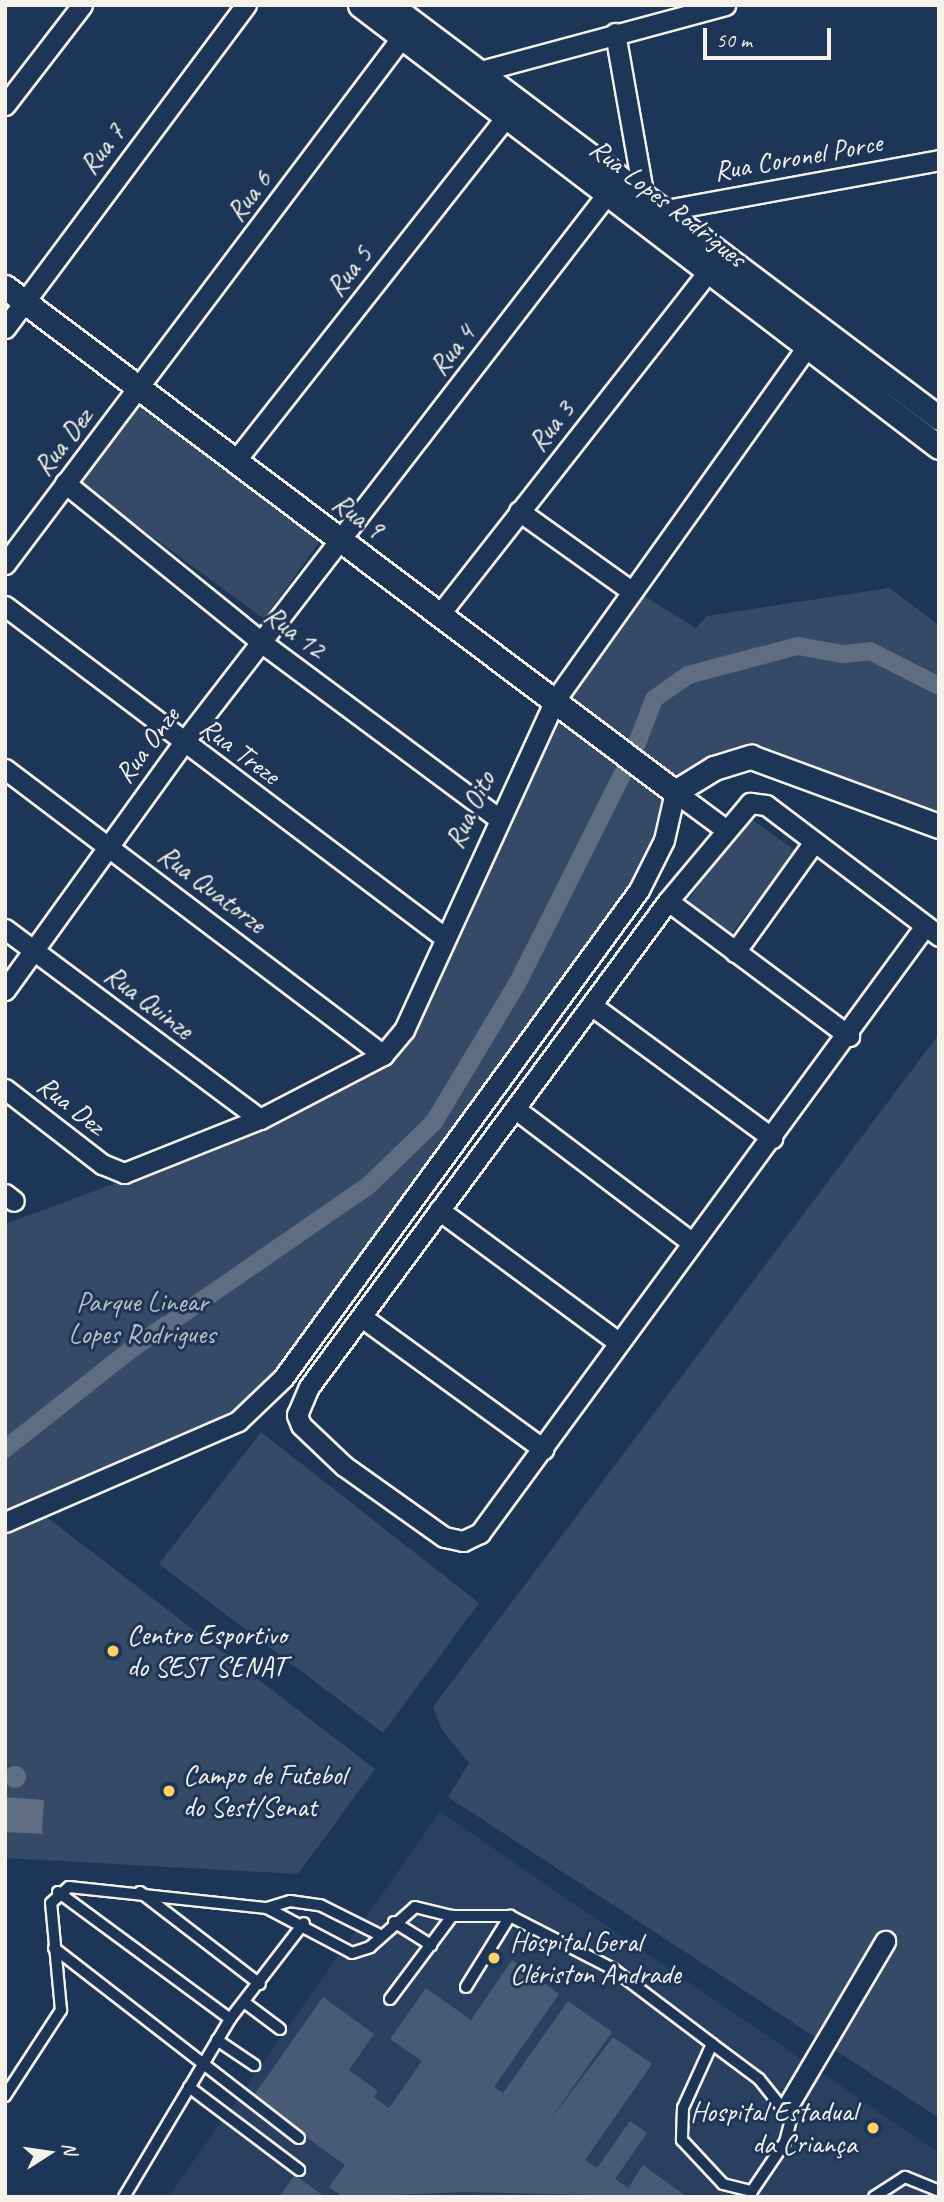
<!DOCTYPE html>
<html>
<head>
<meta charset="utf-8">
<style>
	body { margin:0 }
	#map { position:relative; width:944px; height:2202px; overflow:hidden; background:#1d3557; font-family:Caveat,sans-serif }
	div>[style] { position:absolute }
	[style*='--x'] { left:calc(var(--x)*1px); top:calc(var(--y)*1px); width:calc(var(--w)*1px); rotate:calc(var(--a)*1deg) }
	.built>* { inset:0; background:#2a4060 }
	.green>* { inset:0; background:#354a67 }
	.water>* { inset:0; background:#5e6d82 }
	.round { border-radius:50% }
	.canal>* { height:18px; margin:-9px; padding:0 9px; transform-origin:9px; border-radius:9px; background:#5e6d82 }
	.building>* { inset:0; background:#485b74 }
	.roads { filter:drop-shadow(2px 0 #f4f1e8) drop-shadow(-2px 0 #f4f1e8) drop-shadow(0 2px #f4f1e8) drop-shadow(0 -2px #f4f1e8) }
	.service>* { height:10px; margin:-5px; padding:0 5px; transform-origin:5px; border-radius:5px; background:#1d3557 }
	.minor>* { height:19px; margin:-9.5px; padding:0 9.5px; transform-origin:9.5px; border-radius:9.5px; background:#1d3557 }
	.tertiary>* { height:23px; margin:-11.5px; padding:0 11.5px; transform-origin:11.5px; border-radius:11.5px; background:#1d3557 }
	.dots>* { width:19px; height:19px; translate:-50% -50%; box-sizing:border-box; border:4px solid #1d3557; border-radius:50% }
	span { translate:-50% -50%; white-space:nowrap; text-align:center; line-height:1.15; -webkit-text-stroke:6px #1d3557; paint-order:stroke }
	.street-label { font-size:28px; color:#f4f1e8 }
	.park-label { font-size:28px; color:#bbbfc1 }
	.poi-label { font-size:28px; color:#f4f1e8 }
	.left { translate:0 -50%; text-align:left }
	.right { translate:-100% -50%; text-align:right }
	.frame { position:absolute; inset:0; border:7px solid #f4f1e8; pointer-events:none }
	.north { position:absolute; left:14px; top:2118px; width:70px; height:70px; -webkit-text-stroke:5px #1d3557; paint-order:stroke; rotate:78deg; font-size:19px; font-weight:700; line-height:28px; text-align:center; color:#f4f1e8 }
	.north::after { content:''; display:block; margin:auto; width:24px; height:32px; background:#f4f1e8; clip-path:polygon(50% 0,100% 100%,50% 72%,0 100%) }
	.scale { position:absolute; left:703px; top:28px; width:128px; height:32px; box-sizing:border-box; border:4px solid #f4f1e8; border-top:0; padding-left:9px; font-size:21px; line-height:24px; white-space:nowrap; color:#f4f1e8; -webkit-text-stroke:5px #1d3557; paint-order:stroke }
</style>
</head>
<body>
<div id="map">
	<div class="built">
		<div style="clip-path:polygon(440px 1812px,939px 2153px,939px 2197px,168px 2197px)"></div>
	</div>
	<div class="green">
		<div style="clip-path:polygon(136px 402px,322px 538px,264px 619px,78px 482px)"></div>
		<div style="clip-path:polygon(628px 586px,696px 628px,707px 616px,889px 588px,939px 625px,939px 835px,754px 760px,689px 784px,668px 840px,280px 1379px,236px 1421px,5px 1514px,5px 1224px,124px 1180px,383px 1057px,494px 815px)"></div>
		<div style="clip-path:polygon(747px 816px,796px 851px,732px 933px,687px 902px)"></div>
		<div style="clip-path:polygon(939px 1034px,939px 2118px,448px 1797px,469px 1763px,442px 1730px,433px 1707px)"></div>
		<div style="clip-path:polygon(261px 1432px,479px 1603px,383px 1733px,159px 1564px)"></div>
		<div style="clip-path:polygon(44px 1515px,375px 1769px,298px 1874px,5px 1858px,5px 1533px)"></div>
	</div>
	<div class="water">
		<div class="round" style="left:4px;top:1766px;width:22px;height:22px"></div>
		<div style="clip-path:polygon(5px 1797px,44px 1800px,42px 1834px,5px 1832px)"></div>
	</div>
	<div class="canal">
		<div style="--x:636;--y:746;--w:50;--a:-69"></div>
		<div style="--x:654;--y:699;--w:42;--a:-35.2"></div>
		<div style="--x:688;--y:675;--w:114;--a:-14.8"></div>
		<div style="--x:798;--y:646;--w:46;--a:10.1"></div>
		<div style="--x:843;--y:654;--w:27;--a:-6"></div>
		<div style="--x:870;--y:651;--w:77;--a:26.9"></div>
		<div style="--x:5;--y:1449;--w:163;--a:-38.3"></div>
		<div style="--x:133;--y:1348;--w:287;--a:-34.6"></div>
		<div style="--x:369;--y:1185;--w:91;--a:-44.1"></div>
		<div style="--x:434;--y:1122;--w:161;--a:-59"></div>
		<div style="--x:517;--y:984;--w:241;--a:-63.3"></div>
	</div>
	<div class="building">
		<div style="clip-path:polygon(512px 1960px,559px 1994px,494px 2087px,503px 2093px,568px 2001px,612px 2032px,547px 2124px,613px 2037px,652px 2064px,585px 2160px,597px 2168px,630px 2121px,647px 2133px,615px 2179px,628px 2188px,643px 2165px,687px 2197px,465px 2192px,343px 2197px,329px 2187px,345px 2165px,252px 2098px,323px 1997px,374px 2034px,349px 2070px,378px 2091px,374px 2097px,389px 2108px,422px 2061px,390px 2039px,426px 1988px,471px 2020px)"></div>
		<div style="clip-path:polygon(295px 2175px,325px 2197px,279px 2197px)"></div>
	</div>
	<div class="roads">
		<div class="service">
			<div style="--x:58;--y:1892;--w:214;--a:36.4"></div>
			<div style="--x:140;--y:1892;--w:151;--a:37.5"></div>
			<div style="--x:267;--y:1908;--w:24;--a:-17"></div>
			<div style="--x:290;--y:1901;--w:30;--a:8"></div>
			<div style="--x:320;--y:1905;--w:67;--a:26.6"></div>
			<div style="--x:394;--y:1922;--w:44;--a:31.9"></div>
			<div style="--x:54;--y:1948;--w:310;--a:37.8"></div>
			<div style="--x:466;--y:1987;--w:84;--a:-58.2"></div>
			<div style="--x:390;--y:1999;--w:104;--a:-53.2"></div>
			<div style="--x:244;--y:2002;--w:45;--a:36.9"></div>
			<div style="--x:217;--y:2040;--w:45;--a:34"></div>
			<div style="--x:189;--y:2087;--w:138;--a:37"></div>
			<div style="--x:5;--y:2096;--w:103;--a:-56.9"></div>
			<div style="--x:61;--y:2010;--w:107;--a:-95.3"></div>
			<div style="--x:51;--y:1903;--w:24;--a:-42"></div>
			<div style="--x:69;--y:1887;--w:199;--a:6.1"></div>
			<div style="--x:267;--y:1908;--w:96;--a:27.9"></div>
			<div style="--x:352;--y:1953;--w:19;--a:-18"></div>
			<div style="--x:370;--y:1947;--w:60;--a:-41.6"></div>
			<div style="--x:415;--y:1907;--w:38;--a:14"></div>
			<div style="--x:452;--y:1916;--w:58;--a:0"></div>
			<div style="--x:510;--y:1916;--w:116;--a:27.2"></div>
			<div style="--x:613;--y:1969;--w:124;--a:37.1"></div>
			<div style="--x:712;--y:2044;--w:70;--a:114.4"></div>
			<div style="--x:683;--y:2108;--w:32;--a:92"></div>
			<div style="--x:682;--y:2140;--w:60;--a:47"></div>
			<div style="--x:723;--y:2184;--w:30;--a:14"></div>
			<div style="--x:752;--y:2191;--w:59;--a:-56"></div>
			<div style="--x:785;--y:2142;--w:24;--a:-75"></div>
			<div style="--x:791;--y:2119;--w:51;--a:-128.7"></div>
			<div style="--x:759;--y:2079;--w:59;--a:-143.3"></div>
			<div style="--x:124;--y:2197;--w:207;--a:-59.2"></div>
			<div style="--x:230;--y:2019;--w:121;--a:-52.4"></div>
			<div style="--x:874;--y:2197;--w:37;--a:-33"></div>
			<div style="--x:905;--y:2177;--w:37;--a:22"></div>
		</div>
		<div class="minor">
			<div style="--x:615;--y:33;--w:160;--a:80"></div>
			<div style="--x:475;--y:82;--w:13;--a:-61"></div>
			<div style="--x:481;--y:71;--w:253;--a:-15.1"></div>
			<div style="--x:5;--y:105;--w:126;--a:-52.4"></div>
			<div style="--x:667;--y:210;--w:277;--a:-10.4"></div>
			<div style="--x:5;--y:328;--w:403;--a:-53.3"></div>
			<div style="--x:236;--y:460;--w:438;--a:-51.8"></div>
			<div style="--x:65;--y:483;--w:252;--a:39"></div>
			<div style="--x:261;--y:642;--w:294;--a:36.6"></div>
			<div style="--x:519;--y:511;--w:138;--a:35.5"></div>
			<div style="--x:5;--y:564;--w:660;--a:-53.01"></div>
			<div style="--x:5;--y:606;--w:550;--a:37.02"></div>
			<div style="--x:439;--y:615;--w:436;--a:-51.9"></div>
			<div style="--x:5;--y:769;--w:474;--a:37.1"></div>
			<div style="--x:668;--y:901;--w:226;--a:36.7"></div>
			<div style="--x:925;--y:926;--w:753;--a:126.25"></div>
			<div style="--x:480;--y:1533;--w:19;--a:155"></div>
			<div style="--x:463;--y:1541;--w:19;--a:-168"></div>
			<div style="--x:444;--y:1537;--w:123;--a:-144.6"></div>
			<div style="--x:344;--y:1466;--w:59;--a:-136.4"></div>
			<div style="--x:301;--y:1425;--w:11;--a:-112"></div>
			<div style="--x:297;--y:1415;--w:30;--a:-67"></div>
			<div style="--x:309;--y:1387;--w:604;--a:-53.55"></div>
			<div style="--x:668;--y:901;--w:128;--a:-50.1"></div>
			<div style="--x:750;--y:803;--w:16;--a:7"></div>
			<div style="--x:766;--y:805;--w:217;--a:37.1"></div>
			<div style="--x:5;--y:929;--w:318;--a:36.7"></div>
			<div style="--x:735;--y:952;--w:135;--a:-54.3"></div>
			<div style="--x:5;--y:990;--w:304;--a:-54.2"></div>
			<div style="--x:183;--y:743;--w:694;--a:-52.32"></div>
			<div style="--x:591;--y:1005;--w:225;--a:36.3"></div>
			<div style="--x:5;--y:1089;--w:123;--a:37.7"></div>
			<div style="--x:102;--y:1164;--w:24;--a:22"></div>
			<div style="--x:124;--y:1173;--w:146;--a:-21.7"></div>
			<div style="--x:260;--y:1119;--w:139;--a:-27.5"></div>
			<div style="--x:383;--y:1055;--w:33;--a:-50"></div>
			<div style="--x:404;--y:1030;--w:363;--a:-65.4"></div>
			<div style="--x:555;--y:700;--w:434;--a:-54.5"></div>
			<div style="--x:518;--y:1111;--w:217;--a:37.1"></div>
			<div style="--x:5;--y:1194;--w:11;--a:38"></div>
			<div style="--x:439;--y:1210;--w:222;--a:36.4"></div>
			<div style="--x:363;--y:1318;--w:223;--a:36"></div>
			<div style="--x:5;--y:1522;--w:254;--a:-23.4"></div>
			<div style="--x:238;--y:1421;--w:62;--a:-43.7"></div>
			<div style="--x:283;--y:1378;--w:604;--a:-53.89"></div>
			<div style="--x:639;--y:890;--w:56;--a:-63.4"></div>
			<div style="--x:664;--y:840;--w:49;--a:-77.1"></div>
			<div style="--x:675;--y:792;--w:62;--a:36.5"></div>
			<div style="--x:787;--y:2107;--w:193;--a:-59.4"></div>
		</div>
		<div class="tertiary">
			<div style="--x:360;--y:5;--w:728;--a:37.36"></div>
			<div style="--x:390;--y:5;--w:687;--a:36.95"></div>
			<div style="--x:5;--y:287;--w:839;--a:37.01"></div>
			<div style="--x:675;--y:792;--w:46;--a:-31.6"></div>
			<div style="--x:714;--y:768;--w:39;--a:-17"></div>
			<div style="--x:751;--y:757;--w:200;--a:20.2"></div>
		</div>
	</div>
	<div class="dots">
		<div style="left:113px;top:1651px;background:#ffd166"></div>
		<div style="left:169px;top:1791px;background:#ffd166"></div>
		<div style="left:494px;top:1958px;background:#ffd166"></div>
		<div style="left:873px;top:2128px;background:#ffd166"></div>
	</div>
	<div class="street-label">
		<span style="left:102px;top:149px;rotate:-53deg">Rua 7</span>
		<span style="left:798px;top:157px;rotate:-10deg">Rua Coronel Porce</span>
		<span style="left:249px;top:196px;rotate:-53deg">Rua 6</span>
		<span style="left:668px;top:203px;rotate:38deg">Rua Lopes Rodrigues</span>
		<span style="left:349px;top:271px;rotate:-52deg">Rua 5</span>
		<span style="left:452px;top:350px;rotate:-52deg">Rua 4</span>
		<span style="left:551px;top:426px;rotate:-52deg">Rua 3</span>
		<span style="left:63px;top:442px;rotate:-52deg">Rua Dez</span>
		<span style="left:358px;top:516px;rotate:37deg">Rua 9</span>
		<span style="left:295px;top:632px;rotate:37deg">Rua 12</span>
		<span style="left:147px;top:745px;rotate:-53deg">Rua Onze</span>
		<span style="left:240px;top:751px;rotate:37deg">Rua Treze</span>
		<span style="left:470px;top:810px;rotate:-65deg">Rua Oito</span>
		<span style="left:212px;top:889px;rotate:37deg">Rua Quatorze</span>
		<span style="left:149px;top:1002px;rotate:37deg">Rua Quinze</span>
		<span style="left:71px;top:1105px;rotate:38deg">Rua Dez</span>
	</div>
	<div class="park-label">
		<span style="left:142px;top:1318px">Parque Linear<br>Lopes Rodrigues</span>
	</div>
	<div class="poi-label">
		<span class="left" style="left:127px;top:1651px">Centro Esportivo<br>do SEST SENAT</span>
		<span class="left" style="left:183px;top:1791px">Campo de Futebol<br>do Sest/Senat</span>
		<span class="left" style="left:510px;top:1958px">Hospital Geral<br>Clériston Andrade</span>
		<span class="right" style="left:857px;top:2128px">Hospital Estadual<br>da Criança</span>
	</div>
	<div class="frame"></div>
	<div class="north">N</div>
	<div class="scale">50 m</div>
</div>
</body>
</html>
